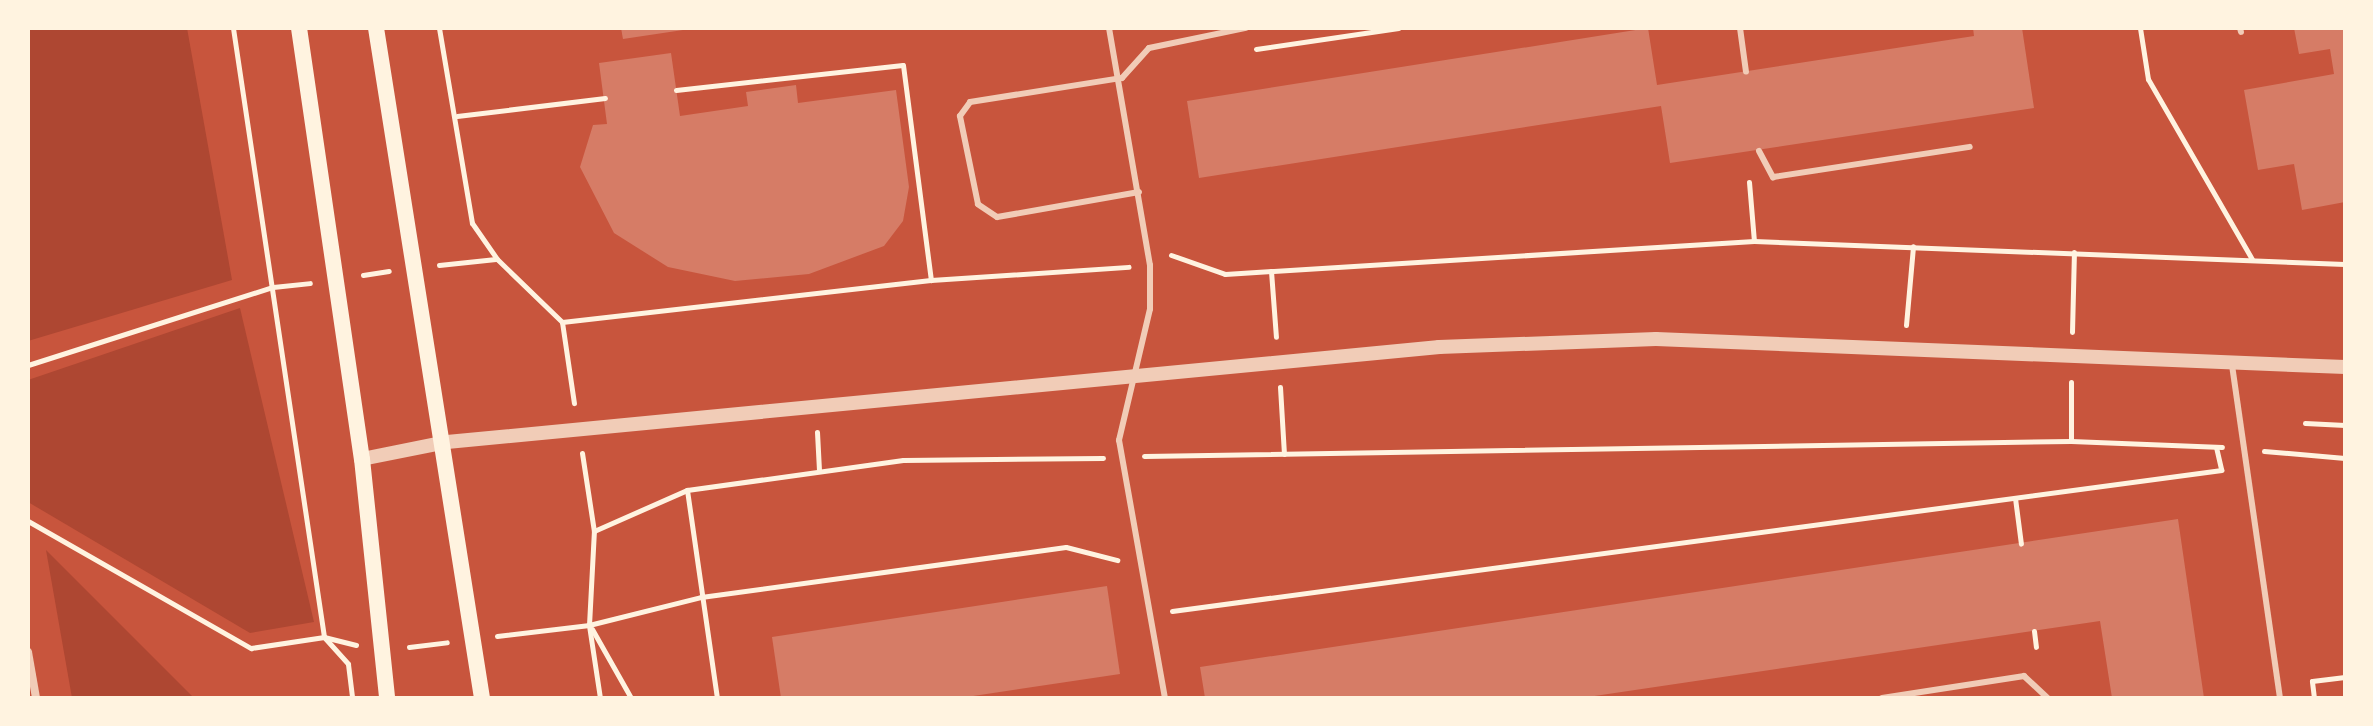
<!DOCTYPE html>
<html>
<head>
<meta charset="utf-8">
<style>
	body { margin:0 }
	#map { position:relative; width:2373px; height:726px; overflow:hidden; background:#c8553d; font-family:Ubuntu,sans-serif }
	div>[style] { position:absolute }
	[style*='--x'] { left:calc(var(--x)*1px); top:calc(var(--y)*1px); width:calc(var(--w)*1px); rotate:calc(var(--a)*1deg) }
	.green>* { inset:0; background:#ae4732 }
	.building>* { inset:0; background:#d67c66 }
	.path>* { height:5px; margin:-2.5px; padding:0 2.5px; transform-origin:2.5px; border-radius:2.5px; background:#fff3e0 }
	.service>* { height:6px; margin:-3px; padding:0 3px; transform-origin:3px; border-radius:3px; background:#f1ccb7 }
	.minor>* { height:8px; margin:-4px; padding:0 4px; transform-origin:4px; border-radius:4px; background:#f1ccb7 }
	.tertiary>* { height:14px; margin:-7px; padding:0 7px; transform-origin:7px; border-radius:7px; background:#f1ccb7 }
	.secondary>* { height:16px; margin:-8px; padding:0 8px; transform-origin:8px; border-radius:8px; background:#fff3e0 }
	span { translate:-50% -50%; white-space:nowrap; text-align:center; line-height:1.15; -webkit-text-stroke:8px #fff3e0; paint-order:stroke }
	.frame { position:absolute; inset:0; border:30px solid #fff3e0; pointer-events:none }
</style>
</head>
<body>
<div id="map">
	<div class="green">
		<div style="clip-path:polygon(28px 28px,187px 28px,232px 280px,28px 341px)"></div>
		<div style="clip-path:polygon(240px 308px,314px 622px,250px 633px,28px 502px,28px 380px)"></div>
		<div style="clip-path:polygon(46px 550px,194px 698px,72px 698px)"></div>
	</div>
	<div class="building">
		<div style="clip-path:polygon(621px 28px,683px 28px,683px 30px,623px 39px)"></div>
		<div style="clip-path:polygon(1648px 28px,1657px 85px,1974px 36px,1973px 28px,2022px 28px,2034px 108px,1670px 163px,1661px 106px,1199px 178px,1187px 101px)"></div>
		<div style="clip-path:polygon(2294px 28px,2345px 28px,2345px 202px,2302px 210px,2294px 164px,2258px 170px,2244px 90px,2334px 74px,2330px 49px,2299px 54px)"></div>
		<div style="clip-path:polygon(671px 53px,680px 116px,748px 106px,746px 92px,796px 85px,798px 103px,896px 90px,909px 187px,903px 221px,884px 246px,809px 274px,735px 281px,668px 267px,614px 233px,580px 167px,593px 125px,607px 124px,599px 63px)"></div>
		<div style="clip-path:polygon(2178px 519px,2204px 698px,2112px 698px,2100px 621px,1581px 698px,1205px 698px,1200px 667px)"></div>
		<div style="clip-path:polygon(1107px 586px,1120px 674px,960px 698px,781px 698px,772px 637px)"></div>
	</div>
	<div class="path">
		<div style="--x:233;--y:28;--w:616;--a:81.5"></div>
		<div style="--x:324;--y:637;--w:36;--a:48"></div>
		<div style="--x:348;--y:664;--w:34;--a:83"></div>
		<div style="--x:439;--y:28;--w:198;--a:80.4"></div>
		<div style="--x:472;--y:223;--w:44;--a:55.2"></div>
		<div style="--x:497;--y:259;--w:91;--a:44.1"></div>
		<div style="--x:562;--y:322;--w:371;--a:-6.5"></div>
		<div style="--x:931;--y:280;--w:198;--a:-3.8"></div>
		<div style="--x:2140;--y:28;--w:52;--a:81.1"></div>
		<div style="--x:2148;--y:79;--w:208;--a:60"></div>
		<div style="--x:1256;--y:49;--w:144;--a:-8.4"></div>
		<div style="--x:676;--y:90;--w:228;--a:-6.3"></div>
		<div style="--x:903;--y:65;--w:217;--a:82.6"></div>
		<div style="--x:457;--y:116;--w:149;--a:-6.9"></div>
		<div style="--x:1749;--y:182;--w:59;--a:85.2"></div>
		<div style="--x:1171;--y:255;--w:57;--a:19.4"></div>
		<div style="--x:1225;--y:274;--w:530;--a:-3.57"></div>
		<div style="--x:1754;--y:241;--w:591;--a:2.23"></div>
		<div style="--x:439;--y:265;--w:57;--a:-6"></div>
		<div style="--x:1271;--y:271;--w:66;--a:85.7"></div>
		<div style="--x:363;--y:275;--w:26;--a:-9"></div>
		<div style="--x:562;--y:322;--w:82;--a:81.6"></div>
		<div style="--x:1906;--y:325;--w:79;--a:-84.9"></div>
		<div style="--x:2072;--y:332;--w:80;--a:-88.6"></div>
		<div style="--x:28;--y:365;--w:257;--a:-17.7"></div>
		<div style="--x:273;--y:287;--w:37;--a:-6"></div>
		<div style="--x:1280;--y:387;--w:67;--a:86.6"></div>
		<div style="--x:2305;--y:423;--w:40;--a:2.9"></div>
		<div style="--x:817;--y:432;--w:39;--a:87"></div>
		<div style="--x:2071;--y:441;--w:59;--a:-90"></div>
		<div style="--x:2216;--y:447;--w:22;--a:77"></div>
		<div style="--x:2264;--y:451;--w:81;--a:4.9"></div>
		<div style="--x:582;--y:453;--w:79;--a:81.3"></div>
		<div style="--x:1144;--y:456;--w:927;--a:-0.93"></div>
		<div style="--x:2071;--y:441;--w:151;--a:2.3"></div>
		<div style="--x:687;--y:490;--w:210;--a:81.8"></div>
		<div style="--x:2015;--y:498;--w:46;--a:82.6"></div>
		<div style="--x:28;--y:521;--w:257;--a:29.7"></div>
		<div style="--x:251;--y:648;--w:74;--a:-8.6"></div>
		<div style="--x:324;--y:637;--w:33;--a:14"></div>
		<div style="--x:1172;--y:611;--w:1059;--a:-7.65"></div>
		<div style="--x:592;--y:629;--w:79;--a:60.5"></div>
		<div style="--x:2034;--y:631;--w:16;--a:83"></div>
		<div style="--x:497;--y:636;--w:93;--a:-6.8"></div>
		<div style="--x:589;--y:625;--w:115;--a:-14"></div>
		<div style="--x:701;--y:597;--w:368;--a:-7.8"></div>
		<div style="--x:1066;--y:547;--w:53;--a:14.3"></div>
		<div style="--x:409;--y:647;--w:38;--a:-7"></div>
		<div style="--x:600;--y:698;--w:74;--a:-98.6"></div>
		<div style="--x:589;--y:625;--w:94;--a:-87"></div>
		<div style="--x:594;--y:531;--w:102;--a:-23.8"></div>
		<div style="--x:687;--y:490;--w:218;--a:-7.9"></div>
		<div style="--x:903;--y:460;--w:200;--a:-0.6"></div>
		<div style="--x:2314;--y:698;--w:17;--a:-97"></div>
		<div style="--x:2312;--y:681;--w:33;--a:-7"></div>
	</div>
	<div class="service">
		<div style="--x:1109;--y:28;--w:241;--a:80.2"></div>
		<div style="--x:1150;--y:265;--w:44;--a:90"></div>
		<div style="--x:1150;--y:309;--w:135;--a:103.3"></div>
		<div style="--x:1119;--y:440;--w:262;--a:79.9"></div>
		<div style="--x:1740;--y:28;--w:44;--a:82.2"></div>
		<div style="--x:2240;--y:28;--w:4;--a:76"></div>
		<div style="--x:1759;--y:151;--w:30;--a:62"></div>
		<div style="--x:1773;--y:177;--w:199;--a:-8.7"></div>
		<div style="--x:1139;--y:192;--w:144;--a:170"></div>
		<div style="--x:997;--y:217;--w:23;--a:-146"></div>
		<div style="--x:978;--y:204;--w:90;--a:-101.6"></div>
		<div style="--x:960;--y:116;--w:17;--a:-54"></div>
		<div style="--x:970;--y:102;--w:154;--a:-9"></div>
		<div style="--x:1122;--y:78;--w:40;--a:-48"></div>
		<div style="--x:1149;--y:48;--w:99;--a:-11.7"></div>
		<div style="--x:2232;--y:365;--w:336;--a:81.8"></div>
		<div style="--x:1882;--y:698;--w:144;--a:-8.8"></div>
		<div style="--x:2024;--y:676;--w:33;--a:43"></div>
	</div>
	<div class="minor">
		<div style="--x:28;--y:652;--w:47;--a:80.1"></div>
	</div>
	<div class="tertiary">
		<div style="--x:362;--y:459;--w:87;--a:-11.3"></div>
		<div style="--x:447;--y:442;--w:997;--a:-5.47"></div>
		<div style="--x:1439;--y:347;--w:217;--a:-2.1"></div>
		<div style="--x:1656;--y:339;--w:690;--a:2.33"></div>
	</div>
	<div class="secondary">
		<div style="--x:299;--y:28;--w:436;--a:81.7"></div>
		<div style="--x:362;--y:459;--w:240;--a:84"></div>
		<div style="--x:376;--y:28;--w:678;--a:81.01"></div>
	</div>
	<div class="frame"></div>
</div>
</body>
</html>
